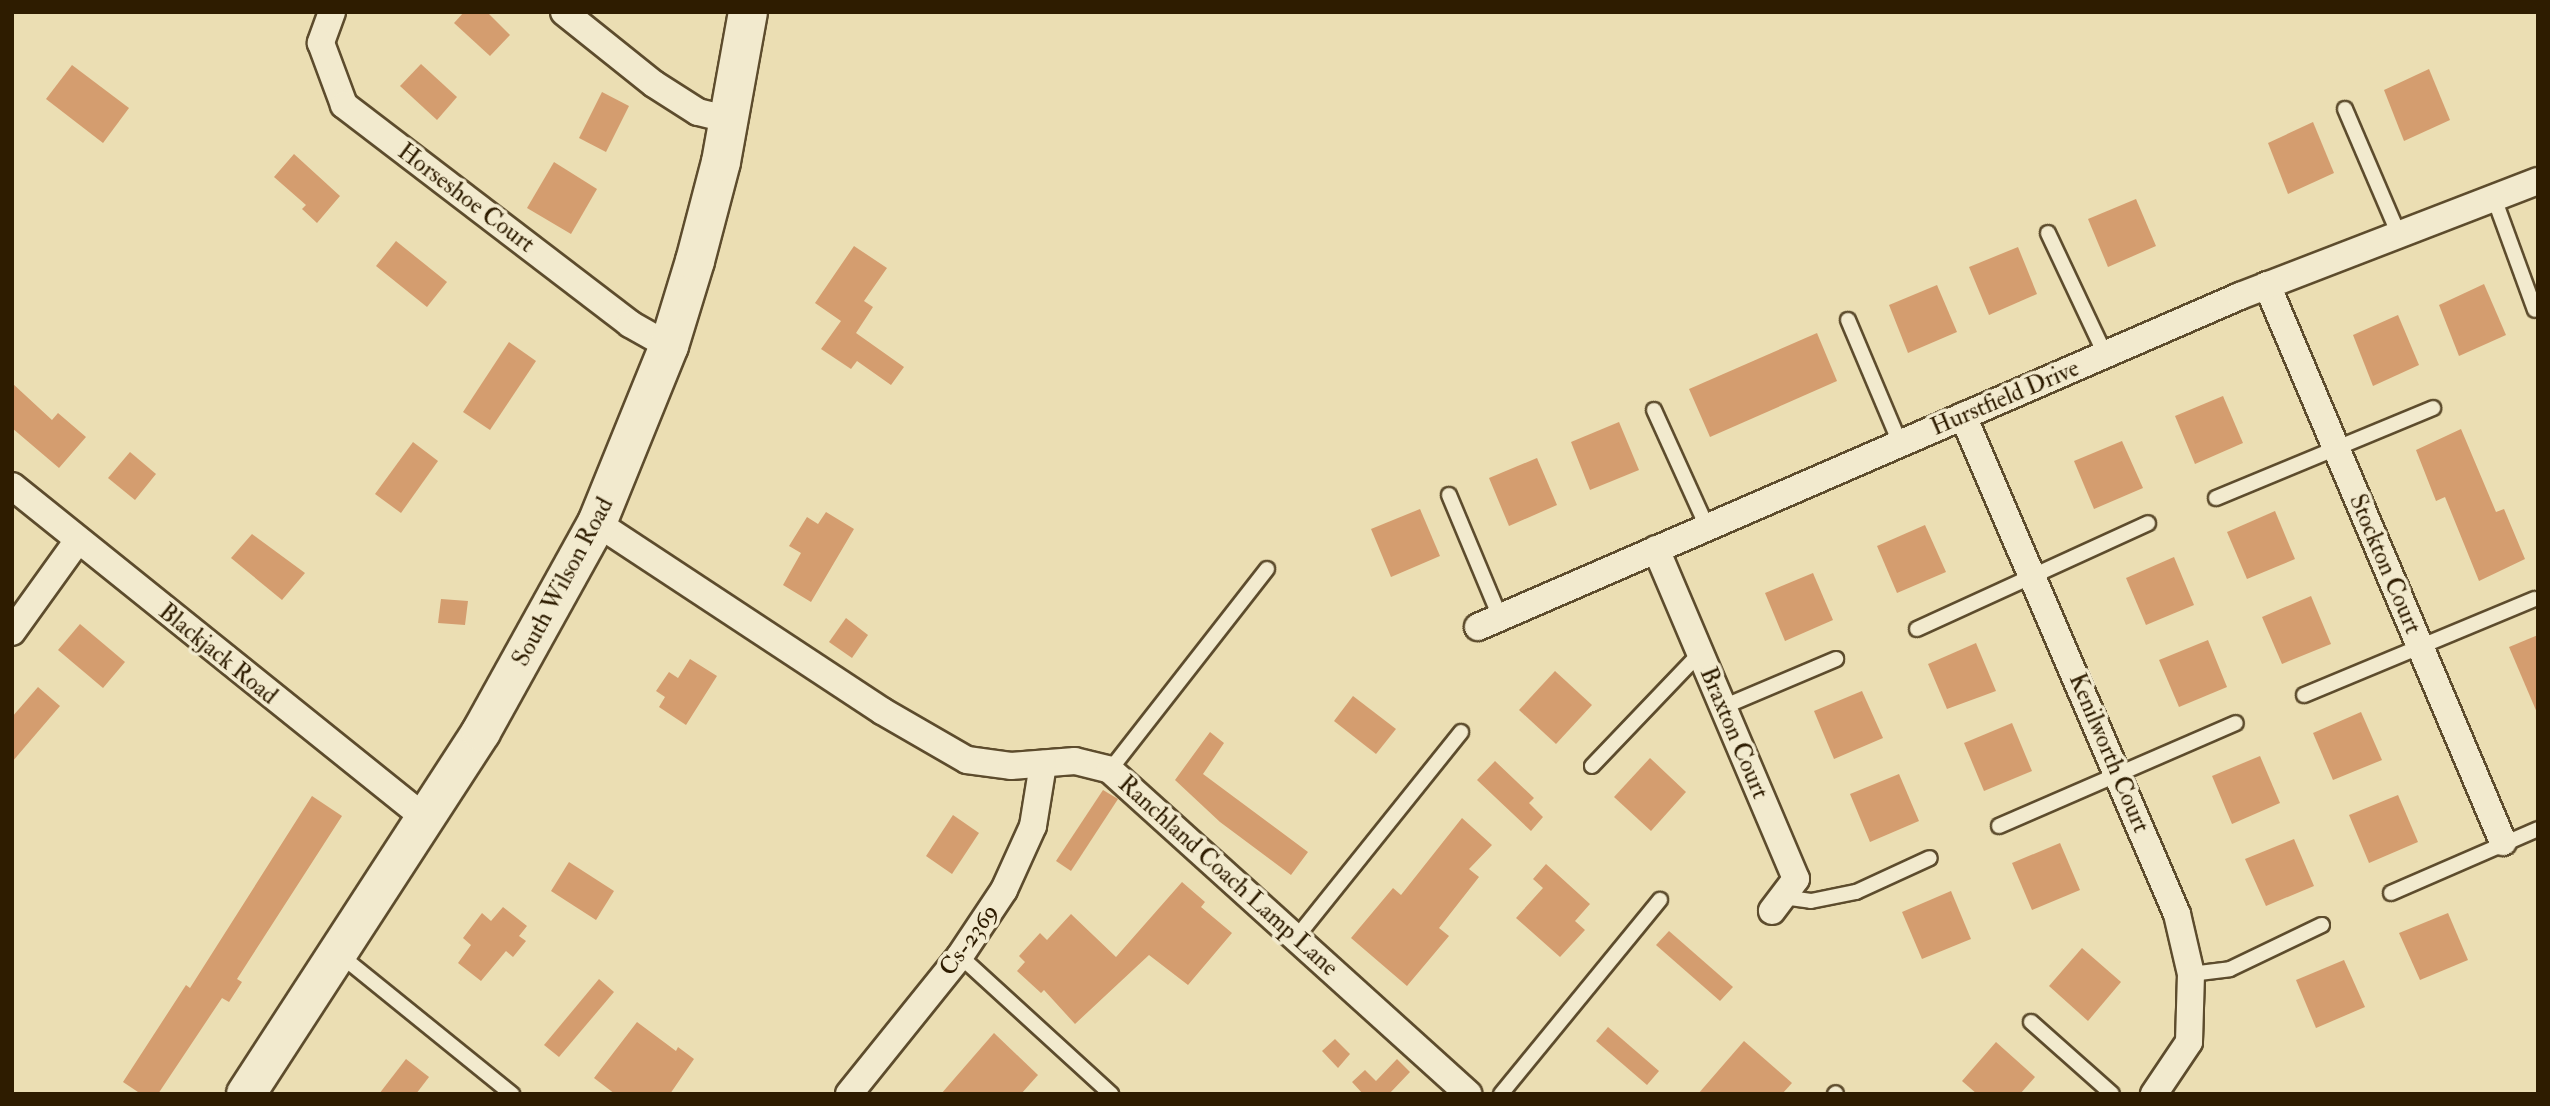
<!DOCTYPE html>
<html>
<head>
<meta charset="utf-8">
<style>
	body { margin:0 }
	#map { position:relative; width:2550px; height:1106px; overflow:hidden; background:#ebdeb3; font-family:"IM FELL Double Pica",serif }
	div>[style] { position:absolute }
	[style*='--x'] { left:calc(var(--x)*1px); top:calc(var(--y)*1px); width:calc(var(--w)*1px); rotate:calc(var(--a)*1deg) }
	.building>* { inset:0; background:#d49d6f }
	.roads { filter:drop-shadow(2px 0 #5d4c2d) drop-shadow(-2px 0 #5d4c2d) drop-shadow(0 2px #5d4c2d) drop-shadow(0 -2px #5d4c2d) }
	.lane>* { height:14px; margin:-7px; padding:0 7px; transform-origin:7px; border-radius:7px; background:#f2eace }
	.street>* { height:26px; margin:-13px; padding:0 13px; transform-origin:13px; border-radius:13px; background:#f2eace }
	.secondary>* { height:38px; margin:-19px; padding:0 19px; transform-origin:19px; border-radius:19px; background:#f2eace }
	span { translate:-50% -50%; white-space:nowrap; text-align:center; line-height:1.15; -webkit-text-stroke:7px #f2eace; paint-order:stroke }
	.street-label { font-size:24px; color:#2e1c00 }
	.frame { position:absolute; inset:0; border:14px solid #2e1c00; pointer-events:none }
</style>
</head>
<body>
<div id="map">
	<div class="building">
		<div style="clip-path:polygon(464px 12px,487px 12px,510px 35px,490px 56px,454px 23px)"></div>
		<div style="clip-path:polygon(421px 64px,457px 97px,437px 120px,400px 86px)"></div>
		<div style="clip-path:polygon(72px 65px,129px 108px,103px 143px,46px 99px)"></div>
		<div style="clip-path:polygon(2429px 69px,2450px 120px,2404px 141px,2384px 90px)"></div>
		<div style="clip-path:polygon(602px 92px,629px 106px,606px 152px,579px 138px)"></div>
		<div style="clip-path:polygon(2313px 122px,2334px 173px,2288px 194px,2268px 143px)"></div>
		<div style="clip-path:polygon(294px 154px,340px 196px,317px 223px,302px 209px,306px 205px,274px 177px)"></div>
		<div style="clip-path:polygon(554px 162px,597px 189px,571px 234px,527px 208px)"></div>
		<div style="clip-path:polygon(2136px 199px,2156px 246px,2108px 267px,2088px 219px)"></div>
		<div style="clip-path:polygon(396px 241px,447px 282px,427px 307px,376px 266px)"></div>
		<div style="clip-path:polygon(854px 246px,887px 268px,864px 301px,873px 307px,856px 333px,904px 367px,891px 385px,857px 361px,851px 369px,821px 349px,841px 321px,815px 303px)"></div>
		<div style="clip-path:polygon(2018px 247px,2037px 294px,1989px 315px,1969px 267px)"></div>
		<div style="clip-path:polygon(2484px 284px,2506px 335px,2459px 356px,2439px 305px)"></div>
		<div style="clip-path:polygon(1937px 285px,1957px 332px,1908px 353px,1889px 305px)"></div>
		<div style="clip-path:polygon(2398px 315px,2419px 365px,2373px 386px,2353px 335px)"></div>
		<div style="clip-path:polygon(1817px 333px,1837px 381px,1710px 437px,1689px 389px)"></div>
		<div style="clip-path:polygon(509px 342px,536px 361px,490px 430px,463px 412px)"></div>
		<div style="clip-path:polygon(12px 383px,52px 420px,58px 413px,86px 437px,59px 468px,12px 428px)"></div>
		<div style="clip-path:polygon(2223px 396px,2243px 443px,2195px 464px,2175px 416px)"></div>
		<div style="clip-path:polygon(1619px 422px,1639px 470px,1590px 490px,1571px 442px)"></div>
		<div style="clip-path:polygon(2461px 429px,2496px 512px,2504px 509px,2525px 559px,2479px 581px,2445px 497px,2436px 501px,2416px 450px)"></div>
		<div style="clip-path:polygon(2122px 441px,2143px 488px,2094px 509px,2074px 461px)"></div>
		<div style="clip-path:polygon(413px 442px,438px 461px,401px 513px,375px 494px)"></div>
		<div style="clip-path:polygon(130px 452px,156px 474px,135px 500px,108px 478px)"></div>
		<div style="clip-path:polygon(1537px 458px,1557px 505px,1509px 526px,1489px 478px)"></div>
		<div style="clip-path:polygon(1420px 509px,1440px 556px,1391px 577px,1371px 529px)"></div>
		<div style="clip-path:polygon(2275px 511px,2295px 559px,2247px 579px,2227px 532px)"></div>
		<div style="clip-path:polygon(826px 512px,854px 529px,811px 602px,783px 585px,801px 553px,789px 546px,807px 517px,818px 524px)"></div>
		<div style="clip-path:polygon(1925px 525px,1946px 572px,1897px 593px,1877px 546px)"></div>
		<div style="clip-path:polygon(252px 534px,305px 573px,282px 600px,231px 558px)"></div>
		<div style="clip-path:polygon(2174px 557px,2194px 605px,2146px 625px,2126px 578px)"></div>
		<div style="clip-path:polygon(1813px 573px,1833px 620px,1785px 641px,1765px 593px)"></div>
		<div style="clip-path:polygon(2311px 596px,2331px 644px,2282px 664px,2262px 617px)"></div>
		<div style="clip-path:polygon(441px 599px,468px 601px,465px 625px,438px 623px)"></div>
		<div style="clip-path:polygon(846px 618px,868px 635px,852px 658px,829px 642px)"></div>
		<div style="clip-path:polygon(80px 624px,125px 662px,103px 688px,58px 650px)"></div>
		<div style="clip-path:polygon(2538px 635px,2538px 715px,2509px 647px)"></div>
		<div style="clip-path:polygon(2208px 640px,2227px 687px,2179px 707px,2159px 660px)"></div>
		<div style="clip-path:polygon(1976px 643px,1996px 691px,1947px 709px,1928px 664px)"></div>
		<div style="clip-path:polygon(690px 659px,717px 676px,686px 725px,659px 707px,665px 697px,656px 691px,669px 672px,678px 678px)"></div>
		<div style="clip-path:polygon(1555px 671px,1592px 705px,1556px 744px,1519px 710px)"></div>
		<div style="clip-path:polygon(38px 687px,60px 706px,12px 762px,12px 717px)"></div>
		<div style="clip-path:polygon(1862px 691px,1883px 738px,1834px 759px,1814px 711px)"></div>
		<div style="clip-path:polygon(1353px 696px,1396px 729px,1376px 754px,1334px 721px)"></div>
		<div style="clip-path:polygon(2361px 712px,2382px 760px,2333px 780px,2313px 733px)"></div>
		<div style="clip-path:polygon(2012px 723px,2032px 771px,1984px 791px,1964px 743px)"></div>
		<div style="clip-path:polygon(1210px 732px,1224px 743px,1203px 774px,1308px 852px,1291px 875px,1220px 822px,1175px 780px)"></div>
		<div style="clip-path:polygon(2260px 756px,2280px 803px,2232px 824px,2212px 776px)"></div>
		<div style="clip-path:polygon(1650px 758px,1686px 792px,1651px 831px,1614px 797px)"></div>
		<div style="clip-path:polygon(1495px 761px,1534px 798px,1529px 803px,1543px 817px,1531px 831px,1477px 780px)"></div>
		<div style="clip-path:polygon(1899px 774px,1919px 821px,1870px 842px,1850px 794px)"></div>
		<div style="clip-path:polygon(1103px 790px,1118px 799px,1071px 871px,1056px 861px)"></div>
		<div style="clip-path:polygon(2398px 795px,2418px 842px,2369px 863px,2349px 815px)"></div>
		<div style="clip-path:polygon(312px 796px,342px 816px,237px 979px,242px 982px,229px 1002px,222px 998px,158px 1094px,141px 1094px,123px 1082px,186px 985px,190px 988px)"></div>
		<div style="clip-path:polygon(953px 815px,979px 833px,952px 874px,926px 856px)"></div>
		<div style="clip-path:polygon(1462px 818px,1492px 845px,1469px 869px,1479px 877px,1439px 928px,1449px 936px,1407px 986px,1351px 938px,1393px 888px,1401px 895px)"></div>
		<div style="clip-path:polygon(2294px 839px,2314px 886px,2266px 906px,2245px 859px)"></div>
		<div style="clip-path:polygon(2060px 843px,2080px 890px,2032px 910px,2012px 863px)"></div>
		<div style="clip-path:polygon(569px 862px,614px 891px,596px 920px,551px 891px)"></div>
		<div style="clip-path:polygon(1546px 864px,1590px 904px,1575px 921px,1585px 930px,1560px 957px,1516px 918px,1543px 888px,1533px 879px)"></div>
		<div style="clip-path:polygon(1182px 882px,1205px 902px,1201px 907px,1232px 933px,1188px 985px,1149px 955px,1075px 1024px,1044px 990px,1041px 993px,1017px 971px,1025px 962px,1019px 956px,1040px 933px,1047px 940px,1071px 914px,1116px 957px)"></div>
		<div style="clip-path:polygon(1951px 891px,1971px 939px,1922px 959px,1902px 912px)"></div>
		<div style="clip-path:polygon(503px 907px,527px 926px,519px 936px,526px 941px,513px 957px,506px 951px,481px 981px,458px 963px,471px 945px,463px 938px,482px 913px,491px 921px)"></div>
		<div style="clip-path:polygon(2448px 913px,2468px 960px,2420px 980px,2399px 933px)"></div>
		<div style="clip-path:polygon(1669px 931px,1733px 987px,1720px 1001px,1656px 945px)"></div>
		<div style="clip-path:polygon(2082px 948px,2121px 982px,2088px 1021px,2049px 986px)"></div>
		<div style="clip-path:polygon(2344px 960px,2365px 1007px,2316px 1028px,2296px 980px)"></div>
		<div style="clip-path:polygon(599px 979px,614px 992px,559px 1057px,544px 1045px)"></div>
		<div style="clip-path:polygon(637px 1022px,676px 1051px,678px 1047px,694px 1059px,670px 1094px,615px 1094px,594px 1078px)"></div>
		<div style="clip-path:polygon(1608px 1027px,1659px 1071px,1647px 1085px,1596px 1041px)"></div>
		<div style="clip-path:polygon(994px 1033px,1038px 1075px,1021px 1094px,941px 1094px)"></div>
		<div style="clip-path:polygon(1335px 1039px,1350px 1054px,1338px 1068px,1322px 1051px)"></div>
		<div style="clip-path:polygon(1744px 1041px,1792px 1083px,1782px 1094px,1698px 1094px)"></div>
		<div style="clip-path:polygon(1996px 1042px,2035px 1077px,2020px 1094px,1977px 1094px,1962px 1081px)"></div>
		<div style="clip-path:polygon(406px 1059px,429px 1077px,416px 1094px,379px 1094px)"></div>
		<div style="clip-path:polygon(1397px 1059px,1410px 1072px,1389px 1094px,1363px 1094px,1352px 1082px,1365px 1070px,1376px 1081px)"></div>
	</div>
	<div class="roads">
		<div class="lane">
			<div style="--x:2345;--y:109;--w:137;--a:66.8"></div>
			<div style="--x:2494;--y:198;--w:119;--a:69.9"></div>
			<div style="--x:2048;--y:233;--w:134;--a:64.8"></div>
			<div style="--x:1848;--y:320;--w:134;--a:67.1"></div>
			<div style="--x:1654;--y:410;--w:128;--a:65.6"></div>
			<div style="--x:1449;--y:495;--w:132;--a:67.3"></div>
			<div style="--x:2216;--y:498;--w:235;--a:-22.5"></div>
			<div style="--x:1917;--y:629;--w:254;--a:-24.6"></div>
			<div style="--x:2304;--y:695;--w:250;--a:-22.6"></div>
			<div style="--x:1723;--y:707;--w:123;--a:-23"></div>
			<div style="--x:1592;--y:766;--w:156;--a:-46.3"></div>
			<div style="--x:1110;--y:770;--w:255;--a:-52"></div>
			<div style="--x:1999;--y:826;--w:258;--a:-23.5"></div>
			<div style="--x:2391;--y:893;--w:160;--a:-23.5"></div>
			<div style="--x:1783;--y:897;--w:28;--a:8"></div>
			<div style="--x:1811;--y:901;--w:46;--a:-11.3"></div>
			<div style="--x:1856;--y:892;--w:81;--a:-24.7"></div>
			<div style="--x:1296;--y:938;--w:264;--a:-51.3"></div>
			<div style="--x:339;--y:954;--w:223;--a:39"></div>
			<div style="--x:960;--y:956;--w:205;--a:42.4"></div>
			<div style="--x:2191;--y:974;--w:39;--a:-7"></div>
			<div style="--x:2230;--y:969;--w:102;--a:-25.6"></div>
			<div style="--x:2031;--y:1022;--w:108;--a:41.6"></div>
			<div style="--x:1501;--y:1094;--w:251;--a:-50.7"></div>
			<div style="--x:1835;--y:1094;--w:1;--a:-45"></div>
		</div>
		<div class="street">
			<div style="--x:332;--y:12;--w:33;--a:110"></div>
			<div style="--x:321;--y:43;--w:66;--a:69.6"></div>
			<div style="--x:344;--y:105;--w:360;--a:37.4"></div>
			<div style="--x:630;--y:324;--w:45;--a:29.4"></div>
			<div style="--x:564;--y:12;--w:115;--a:38.7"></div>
			<div style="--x:654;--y:84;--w:52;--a:32.5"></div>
			<div style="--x:698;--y:112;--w:33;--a:14"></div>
			<div style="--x:2267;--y:285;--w:605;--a:67.04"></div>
			<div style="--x:1963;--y:416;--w:542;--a:66.75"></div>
			<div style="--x:2177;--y:914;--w:62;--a:76.9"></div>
			<div style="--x:2191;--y:974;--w:68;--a:91.7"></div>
			<div style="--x:2189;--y:1042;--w:63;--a:123.9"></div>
			<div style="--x:12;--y:486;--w:530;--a:38.79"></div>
			<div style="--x:597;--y:523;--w:341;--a:33.4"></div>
			<div style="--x:882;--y:711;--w:98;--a:30"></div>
			<div style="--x:967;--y:760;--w:44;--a:7.8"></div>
			<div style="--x:1011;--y:766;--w:64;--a:-4.5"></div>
			<div style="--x:1075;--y:761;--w:36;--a:14"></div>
			<div style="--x:1110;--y:770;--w:483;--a:42.1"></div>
			<div style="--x:1656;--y:549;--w:358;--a:67"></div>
			<div style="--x:1796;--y:879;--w:40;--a:127"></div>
			<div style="--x:1478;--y:627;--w:831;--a:-23.48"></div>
			<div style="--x:2240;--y:296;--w:319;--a:-21.1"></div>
			<div style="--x:12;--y:632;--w:113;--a:-54.3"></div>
			<div style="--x:849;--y:1094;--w:177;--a:-51.2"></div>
			<div style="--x:960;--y:956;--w:79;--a:-56.3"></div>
			<div style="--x:1004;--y:890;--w:70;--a:-65.6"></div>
			<div style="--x:1033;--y:826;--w:63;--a:-80.8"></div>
		</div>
		<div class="secondary">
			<div style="--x:246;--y:1094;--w:432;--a:-57"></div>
			<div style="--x:481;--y:732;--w:239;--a:-61"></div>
			<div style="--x:597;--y:523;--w:191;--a:-67.9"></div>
			<div style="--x:669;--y:346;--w:89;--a:-73"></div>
			<div style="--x:695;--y:261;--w:102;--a:-75.3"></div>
			<div style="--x:721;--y:162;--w:152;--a:-79.8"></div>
		</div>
	</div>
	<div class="street-label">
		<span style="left:466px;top:198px;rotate:37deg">Horseshoe Court</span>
		<span style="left:2005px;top:398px;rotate:-23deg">Hurstfield Drive</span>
		<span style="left:2385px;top:564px;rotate:67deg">Stockton Court</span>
		<span style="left:563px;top:582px;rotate:-62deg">South Wilson Road</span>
		<span style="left:218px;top:654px;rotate:39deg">Blackjack Road</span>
		<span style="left:1734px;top:733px;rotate:67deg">Braxton Court</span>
		<span style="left:2109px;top:753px;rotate:67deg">Kenilworth Court</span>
		<span style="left:1228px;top:876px;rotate:42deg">Ranchland Coach Lamp Lane</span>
		<span style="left:969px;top:940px;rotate:-54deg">Cs-2369</span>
	</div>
	<div class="frame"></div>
</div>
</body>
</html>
